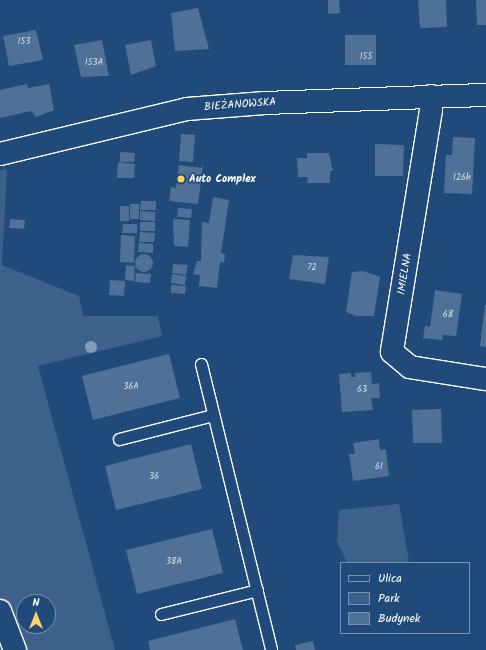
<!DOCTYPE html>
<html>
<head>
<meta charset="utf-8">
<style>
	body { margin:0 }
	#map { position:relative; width:486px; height:650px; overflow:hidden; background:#1f4a7a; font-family:Kalam,sans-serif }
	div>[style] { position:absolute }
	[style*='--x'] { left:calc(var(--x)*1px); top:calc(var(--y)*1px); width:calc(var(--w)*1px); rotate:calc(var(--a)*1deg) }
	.green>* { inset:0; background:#3c618b }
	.building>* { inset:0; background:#507197 }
	.round { border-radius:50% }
	.roads { filter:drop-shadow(1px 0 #fff) drop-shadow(-1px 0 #fff) drop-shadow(0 1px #fff) drop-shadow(0 -1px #fff) }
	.lane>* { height:11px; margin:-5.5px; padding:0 5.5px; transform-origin:5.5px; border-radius:5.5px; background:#1f4a7a }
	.street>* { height:22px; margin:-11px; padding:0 11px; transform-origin:11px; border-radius:11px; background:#1f4a7a }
	.secondary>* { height:22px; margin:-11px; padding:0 11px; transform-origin:11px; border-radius:11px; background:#1f4a7a }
	.trees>* { width:12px; height:12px; margin:-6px; border-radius:50%; background:#859cb6 }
	.dots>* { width:11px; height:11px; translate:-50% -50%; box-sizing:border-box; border:2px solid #1f4a7a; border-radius:50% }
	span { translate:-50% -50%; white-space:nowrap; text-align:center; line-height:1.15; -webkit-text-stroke:3.5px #1f4a7a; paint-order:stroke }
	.number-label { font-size:9px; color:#d3dce5 }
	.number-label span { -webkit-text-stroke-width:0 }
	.street-label { font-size:11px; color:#fff }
	.poi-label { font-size:11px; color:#fff; font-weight:700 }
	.left { translate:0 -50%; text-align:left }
	.legend { position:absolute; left:340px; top:562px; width:130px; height:72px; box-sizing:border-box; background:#1f4a7a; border:1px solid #7992af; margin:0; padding:5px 7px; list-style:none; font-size:12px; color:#fff }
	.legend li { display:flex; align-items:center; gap:8px; height:20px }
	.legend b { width:20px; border:1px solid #7992af }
	.north { position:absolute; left:16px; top:594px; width:40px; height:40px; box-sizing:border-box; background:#1f4a7a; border:1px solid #7992af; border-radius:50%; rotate:0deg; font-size:11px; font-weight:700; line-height:16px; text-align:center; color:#fff }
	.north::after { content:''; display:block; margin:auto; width:14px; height:18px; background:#ffd166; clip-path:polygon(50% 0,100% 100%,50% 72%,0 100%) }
</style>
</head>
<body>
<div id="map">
	<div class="green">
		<div style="clip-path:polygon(evenodd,7px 169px,2px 265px,79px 296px,83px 316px,158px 316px,162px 336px,38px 366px,115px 650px,0 650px,0 170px,7px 169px,24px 602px,48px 602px,48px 626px,24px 626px,24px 602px)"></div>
		<div style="clip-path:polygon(399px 504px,409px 562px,347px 563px,337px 542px,339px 510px)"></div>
	</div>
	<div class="building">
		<div style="clip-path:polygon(328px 0,339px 0,340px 13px,328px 14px)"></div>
		<div style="clip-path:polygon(418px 0,446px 0,447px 27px,420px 28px)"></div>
		<div style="clip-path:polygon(476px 0,486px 0,486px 25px,477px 25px)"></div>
		<div style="clip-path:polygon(198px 8px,209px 49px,175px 51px,171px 13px)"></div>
		<div style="clip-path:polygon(36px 30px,43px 60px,9px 66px,3px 36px)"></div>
		<div style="clip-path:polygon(345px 35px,376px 35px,376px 65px,345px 65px)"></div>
		<div style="clip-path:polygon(102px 40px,109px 76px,81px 77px,74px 45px)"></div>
		<div style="clip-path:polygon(151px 40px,156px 66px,131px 75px,125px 45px)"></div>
		<div style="clip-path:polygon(27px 84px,28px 88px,49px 84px,54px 110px,36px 117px,31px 111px,0 118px,0 90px)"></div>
		<div style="clip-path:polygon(181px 134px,195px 135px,193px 162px,179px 161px)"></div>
		<div style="clip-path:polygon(453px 137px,475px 138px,472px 194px,444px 193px,446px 155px,452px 155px)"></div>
		<div style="clip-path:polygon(375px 144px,404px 145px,403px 176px,375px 176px)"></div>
		<div style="clip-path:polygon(120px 152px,135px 153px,134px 162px,120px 162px)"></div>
		<div style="clip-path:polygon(307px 153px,329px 153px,333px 171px,330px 171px,330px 183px,307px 183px,308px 177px,298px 177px,297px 158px,307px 158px)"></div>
		<div style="clip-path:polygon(118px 162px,135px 164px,134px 178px,117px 178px)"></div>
		<div style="clip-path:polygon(179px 165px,201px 168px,203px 165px,198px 204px,169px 201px,171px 187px,176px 188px)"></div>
		<div style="clip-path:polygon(213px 197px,229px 200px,221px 253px,225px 254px,224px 263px,220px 262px,217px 288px,199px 286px,200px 275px,193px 274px,197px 261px,201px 261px,202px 222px,209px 223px)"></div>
		<div style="clip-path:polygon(141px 201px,156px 201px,156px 210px,140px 210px)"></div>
		<div style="clip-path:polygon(130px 204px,139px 204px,139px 219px,130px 219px)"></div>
		<div style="clip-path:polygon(120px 206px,129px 206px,129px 221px,120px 221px)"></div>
		<div style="clip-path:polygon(178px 208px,192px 209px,191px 218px,177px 217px)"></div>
		<div style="clip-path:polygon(140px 211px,155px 212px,155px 221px,140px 220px)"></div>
		<div style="clip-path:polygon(10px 219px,25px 220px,24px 229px,9px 228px)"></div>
		<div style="clip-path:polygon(173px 219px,190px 220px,188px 247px,174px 246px)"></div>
		<div style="clip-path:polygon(140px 222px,155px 222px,155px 231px,140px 231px)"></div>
		<div style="clip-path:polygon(123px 224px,137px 224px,137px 233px,122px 233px)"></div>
		<div style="clip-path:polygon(140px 232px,155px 233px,154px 242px,139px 242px)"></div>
		<div style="clip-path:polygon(121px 235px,135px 236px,134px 263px,120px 262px)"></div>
		<div style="clip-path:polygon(139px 243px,153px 244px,153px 253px,138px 252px)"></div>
		<div class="round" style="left:135px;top:254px;width:18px;height:18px"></div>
		<div style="clip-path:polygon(293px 255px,329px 257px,325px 284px,289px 279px)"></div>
		<div style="clip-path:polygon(173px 264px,188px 265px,186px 275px,172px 273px)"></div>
		<div style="clip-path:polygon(126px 265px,135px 266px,134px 281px,125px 280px)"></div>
		<div style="clip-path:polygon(363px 271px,380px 277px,374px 316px,356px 316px,346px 312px,352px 272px)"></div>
		<div style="clip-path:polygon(136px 273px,151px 274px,150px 283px,135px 282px)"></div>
		<div style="clip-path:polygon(172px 274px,186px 276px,185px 285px,171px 283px)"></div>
		<div style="clip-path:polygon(110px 280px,125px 281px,124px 296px,109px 295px)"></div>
		<div style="clip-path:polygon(171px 285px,186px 286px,185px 294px,171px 293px)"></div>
		<div style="clip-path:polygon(435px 290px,462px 294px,456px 336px,443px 335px,442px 340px,423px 338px,425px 326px,430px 327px)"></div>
		<div style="clip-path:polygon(485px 305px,486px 305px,486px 347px,480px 346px)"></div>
		<div style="clip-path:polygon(169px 354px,180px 398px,93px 420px,82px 376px)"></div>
		<div style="clip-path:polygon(371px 372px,372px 384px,379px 383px,380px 398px,371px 398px,373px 410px,342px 412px,339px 374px,351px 373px,351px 377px,355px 377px,355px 373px)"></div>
		<div style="clip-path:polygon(441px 409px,442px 443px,413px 443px,412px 410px)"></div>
		<div style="clip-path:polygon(379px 439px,380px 450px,386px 449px,389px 476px,353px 481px,349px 454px,355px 454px,353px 443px)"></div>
		<div style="clip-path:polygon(191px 444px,202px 489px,116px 510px,105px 466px)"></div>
		<div style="clip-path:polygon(212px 529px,223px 573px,137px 594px,126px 550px)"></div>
		<div style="clip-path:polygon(235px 619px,243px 650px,150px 650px,148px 641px)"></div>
		<div style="clip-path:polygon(313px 641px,315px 650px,296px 650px,295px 645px)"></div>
	</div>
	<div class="roads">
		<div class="lane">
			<div style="--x:201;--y:364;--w:294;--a:76.2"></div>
			<div style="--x:119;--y:439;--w:97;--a:-14.3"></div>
			<div style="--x:161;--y:614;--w:99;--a:-14"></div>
		</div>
		<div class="street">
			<div style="--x:431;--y:96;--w:14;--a:90"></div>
			<div style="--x:431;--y:110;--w:245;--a:99.2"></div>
			<div style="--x:392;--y:352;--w:23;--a:40"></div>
			<div style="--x:410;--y:367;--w:77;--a:9"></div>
			<div style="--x:0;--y:611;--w:42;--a:69"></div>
		</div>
		<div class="secondary">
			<div style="--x:0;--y:154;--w:192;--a:-13.5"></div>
			<div style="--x:187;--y:109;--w:78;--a:-4.4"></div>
			<div style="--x:265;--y:103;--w:221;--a:-2.1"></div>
		</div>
	</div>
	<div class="trees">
		<div style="left:91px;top:347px"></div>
	</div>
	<div class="dots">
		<div style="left:181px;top:179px;background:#ffd166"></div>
	</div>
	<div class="number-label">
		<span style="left:24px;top:42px">153</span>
		<span style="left:366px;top:57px">155</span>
		<span style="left:94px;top:63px">153A</span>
		<span style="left:462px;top:178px">126h</span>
		<span style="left:312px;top:268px">72</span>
		<span style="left:448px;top:315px">68</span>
		<span style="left:131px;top:387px">36A</span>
		<span style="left:362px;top:390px">63</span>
		<span style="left:379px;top:467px">61</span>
		<span style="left:154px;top:477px">36</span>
		<span style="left:174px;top:562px">38A</span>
	</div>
	<div class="street-label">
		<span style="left:240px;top:105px;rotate:-4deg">BIEŻANOWSKA</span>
		<span style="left:405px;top:274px;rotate:-81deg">IMIELNA</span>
	</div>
	<div class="poi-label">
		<span class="left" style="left:189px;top:179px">Auto Complex</span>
	</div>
	<ul class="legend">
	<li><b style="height:5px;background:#1f4a7a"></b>Ulica</li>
	<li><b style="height:11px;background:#3c618b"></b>Park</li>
	<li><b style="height:11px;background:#507197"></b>Budynek</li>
	</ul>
	<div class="north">N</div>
</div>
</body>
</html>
